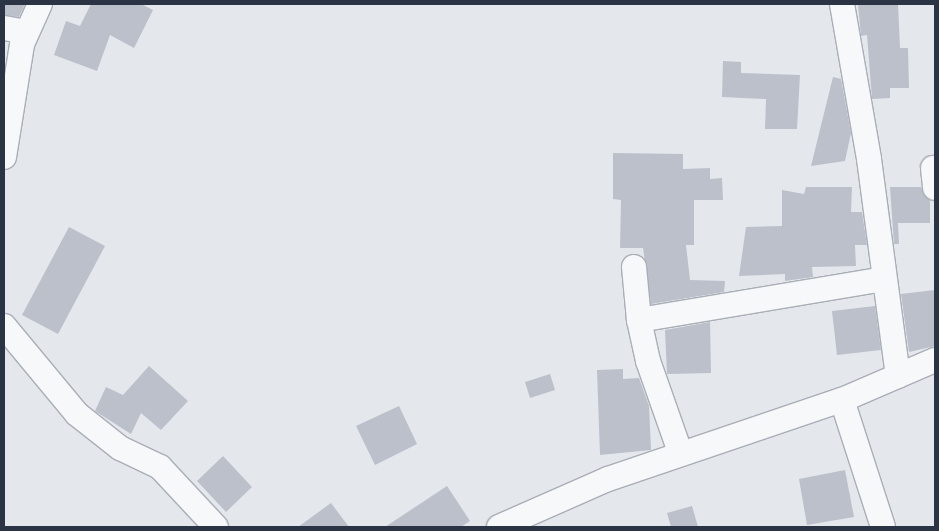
<!DOCTYPE html>
<html>
<head>
<meta charset="utf-8">
<style>
	body { margin:0 }
	#map { position:relative; width:939px; height:531px; overflow:hidden; background:#e4e7ec; font-family:"Alegreya Sans",sans-serif }
	div>[style] { position:absolute }
	[style*='--x'] { left:calc(var(--x)*1px); top:calc(var(--y)*1px); width:calc(var(--w)*1px); rotate:calc(var(--a)*1deg) }
	.building>* { inset:0; background:#bbc0ca }
	.roads { filter:drop-shadow(1px 0 #a9aeb7) drop-shadow(-1px 0 #a9aeb7) drop-shadow(0 1px #a9aeb7) drop-shadow(0 -1px #a9aeb7) }
	.minor>* { height:24px; margin:-12px; padding:0 12px; transform-origin:12px; border-radius:12px; background:#f7f8fa }
	span { translate:-50% -50%; white-space:nowrap; text-align:center; line-height:1.15; -webkit-text-stroke:4px #f4f6f9; paint-order:stroke }
	.frame { position:absolute; inset:0; border:5px solid #2b3445; pointer-events:none }
</style>
</head>
<body>
<div id="map">
	<div class="building">
		<div style="clip-path:polygon(4px 4px,25px 4px,19px 17px,4px 15px)"></div>
		<div style="clip-path:polygon(91px 4px,141px 4px,153px 10px,134px 48px,110px 35px,97px 71px,54px 55px,66px 21px,80px 26px)"></div>
		<div style="clip-path:polygon(858px 4px,898px 4px,900px 48px,908px 48px,909px 88px,890px 88px,890px 98px,872px 99px,867px 35px,861px 36px)"></div>
		<div style="clip-path:polygon(723px 61px,741px 62px,741px 73px,800px 75px,797px 129px,765px 129px,766px 99px,722px 97px)"></div>
		<div style="clip-path:polygon(833px 77px,841px 79px,851px 133px,845px 161px,811px 166px)"></div>
		<div style="clip-path:polygon(613px 153px,683px 154px,683px 169px,710px 168px,710px 179px,722px 178px,723px 200px,694px 200px,694px 245px,686px 245px,690px 280px,725px 281px,724px 292px,651px 304px,643px 248px,620px 248px,621px 200px,613px 199px)"></div>
		<div style="clip-path:polygon(806px 187px,852px 187px,851px 212px,862px 212px,867px 245px,855px 245px,856px 266px,812px 267px,813px 277px,785px 281px,785px 274px,739px 276px,746px 227px,782px 226px,782px 190px,804px 194px)"></div>
		<div style="clip-path:polygon(890px 187px,921px 187px,930px 201px,930px 223px,898px 223px,899px 244px,894px 244px)"></div>
		<div style="clip-path:polygon(69px 227px,105px 246px,58px 334px,22px 315px)"></div>
		<div style="clip-path:polygon(935px 290px,935px 346px,909px 352px,901px 294px)"></div>
		<div style="clip-path:polygon(875px 306px,881px 350px,837px 355px,832px 311px)"></div>
		<div style="clip-path:polygon(710px 322px,711px 373px,667px 374px,665px 330px)"></div>
		<div style="clip-path:polygon(149px 366px,188px 401px,161px 430px,141px 413px,131px 434px,95px 411px,106px 387px,123px 395px)"></div>
		<div style="clip-path:polygon(623px 369px,623px 379px,639px 378px,649px 406px,651px 450px,600px 455px,597px 370px)"></div>
		<div style="clip-path:polygon(550px 374px,555px 390px,530px 398px,525px 382px)"></div>
		<div style="clip-path:polygon(399px 406px,417px 444px,375px 465px,356px 426px)"></div>
		<div style="clip-path:polygon(223px 456px,252px 487px,226px 512px,197px 481px)"></div>
		<div style="clip-path:polygon(845px 470px,854px 517px,807px 525px,799px 479px)"></div>
		<div style="clip-path:polygon(447px 486px,470px 521px,461px 527px,385px 527px)"></div>
		<div style="clip-path:polygon(331px 503px,349px 527px,298px 527px)"></div>
		<div style="clip-path:polygon(692px 506px,698px 527px,671px 527px,667px 513px)"></div>
	</div>
	<div class="roads">
		<div class="minor">
			<div style="--x:842;--y:4;--w:157;--a:80.1"></div>
			<div style="--x:869;--y:159;--w:219;--a:82.4"></div>
			<div style="--x:4;--y:28;--w:23;--a:10"></div>
			<div style="--x:4;--y:157;--w:114;--a:-80.9"></div>
			<div style="--x:22;--y:44;--w:44;--a:-65.8"></div>
			<div style="--x:933;--y:168;--w:20;--a:84"></div>
			<div style="--x:634;--y:267;--w:53;--a:84.6"></div>
			<div style="--x:639;--y:320;--w:42;--a:77.6"></div>
			<div style="--x:648;--y:361;--w:96;--a:70.6"></div>
			<div style="--x:639;--y:320;--w:247;--a:-9.5"></div>
			<div style="--x:4;--y:326;--w:114;--a:50.3"></div>
			<div style="--x:77;--y:414;--w:55;--a:38.3"></div>
			<div style="--x:120;--y:448;--w:44;--a:25.4"></div>
			<div style="--x:160;--y:467;--w:82;--a:47"></div>
			<div style="--x:842;--y:400;--w:133;--a:72.1"></div>
			<div style="--x:499;--y:527;--w:119;--a:-23.8"></div>
			<div style="--x:608;--y:479;--w:247;--a:-18.7"></div>
			<div style="--x:842;--y:400;--w:101;--a:-23.3"></div>
		</div>
	</div>
	<div class="frame"></div>
</div>
</body>
</html>
